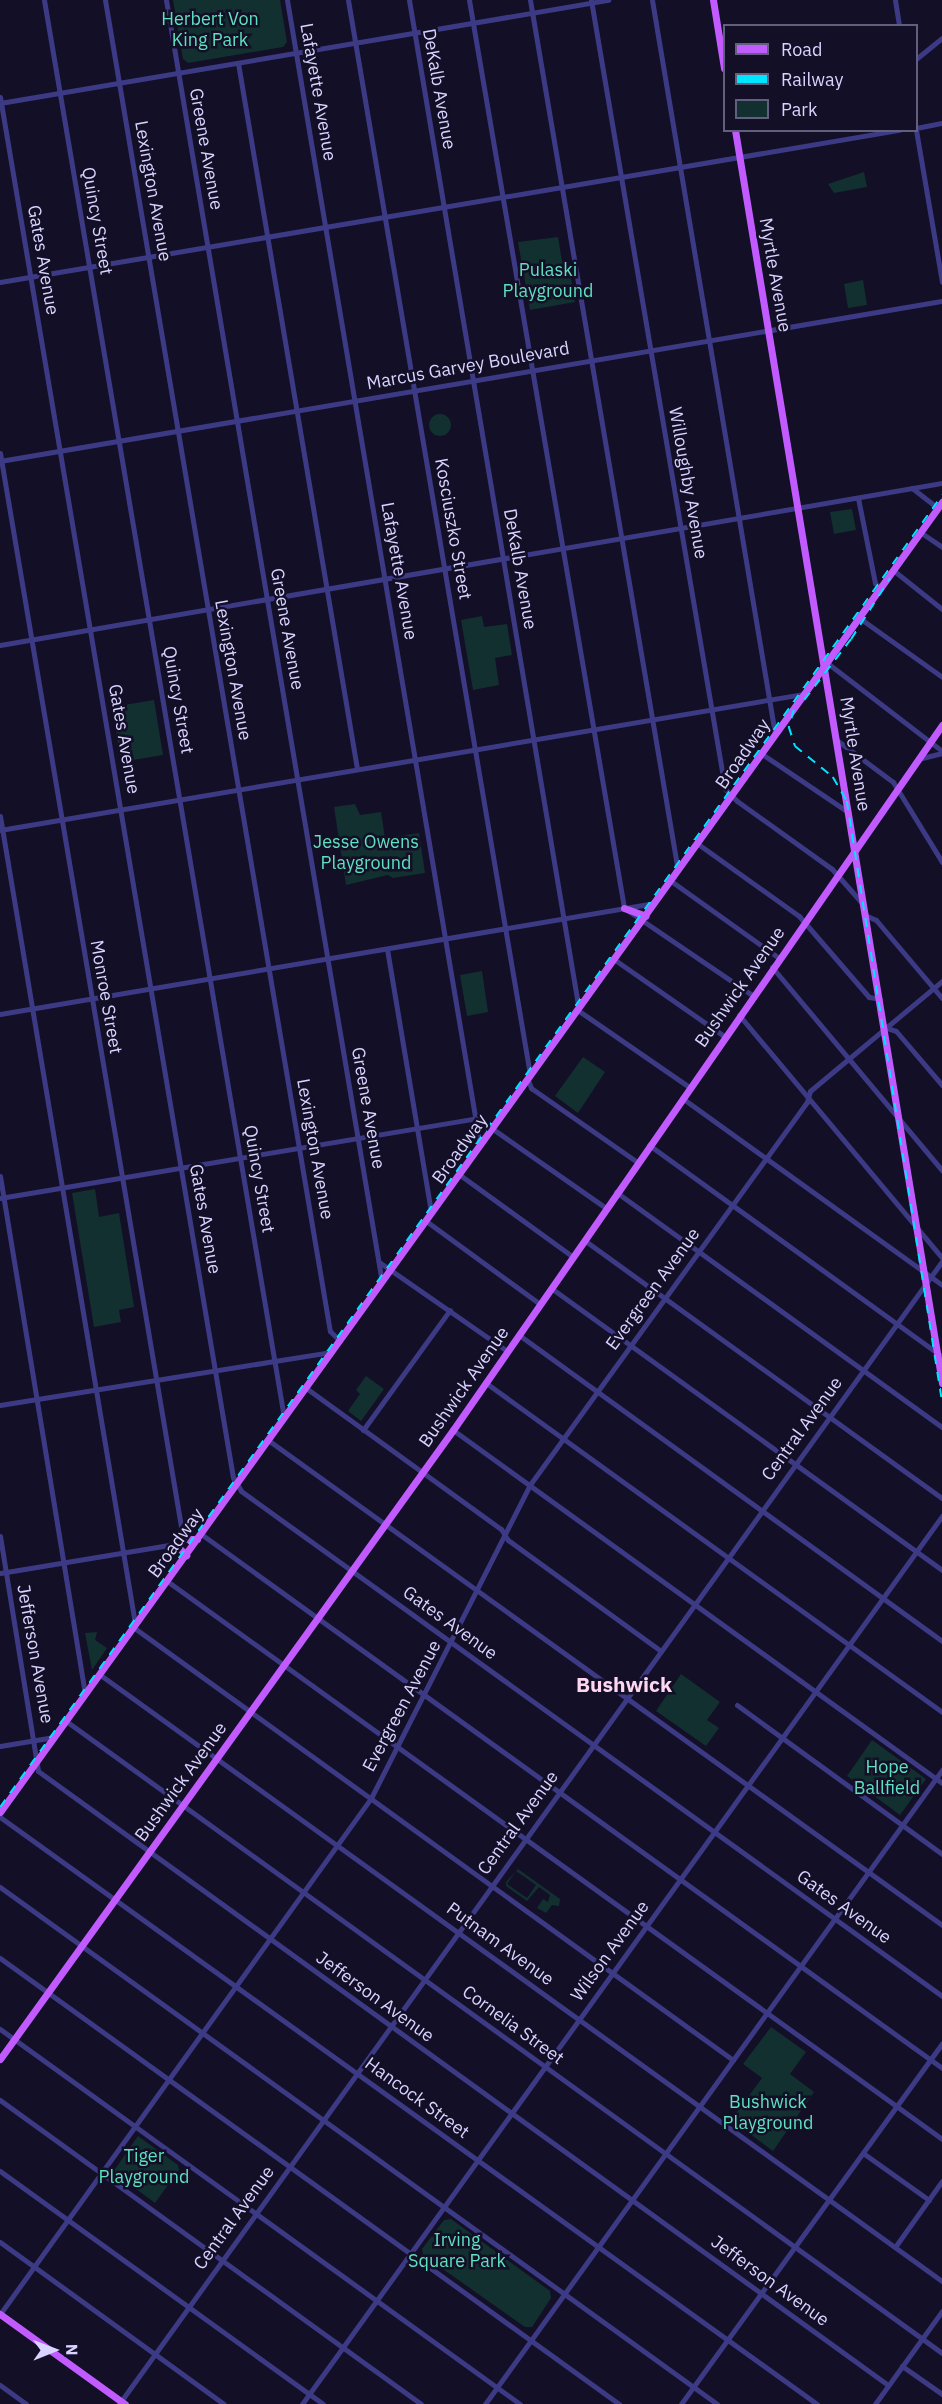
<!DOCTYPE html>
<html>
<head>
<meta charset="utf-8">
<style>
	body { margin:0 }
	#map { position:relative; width:942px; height:2404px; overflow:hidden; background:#130f26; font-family:"IBM Plex Sans",sans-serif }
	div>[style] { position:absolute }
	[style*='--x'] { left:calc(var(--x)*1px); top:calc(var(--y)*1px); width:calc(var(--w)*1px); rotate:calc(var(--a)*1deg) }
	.green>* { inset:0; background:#12302f }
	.round { border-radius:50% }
	.minor>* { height:5px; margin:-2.5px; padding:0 2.5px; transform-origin:2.5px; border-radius:2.5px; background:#3d3a85 }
	.major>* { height:7px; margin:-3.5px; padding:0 3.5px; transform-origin:3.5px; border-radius:3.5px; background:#c25bff }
	.rail>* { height:1.5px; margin-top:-0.75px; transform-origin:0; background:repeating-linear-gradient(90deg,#00e5ff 0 9px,transparent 0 17px) }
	span { translate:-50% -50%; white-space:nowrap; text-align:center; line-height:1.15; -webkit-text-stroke:5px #130f26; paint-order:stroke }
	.park-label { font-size:18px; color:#5fe0c0 }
	.street-label { font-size:18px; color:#d9d4ff }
	.quarter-label { font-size:21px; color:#ffd6f0; font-weight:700 }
	.legend { position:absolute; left:723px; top:24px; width:195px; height:108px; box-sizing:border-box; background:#130f26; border:2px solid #625e7d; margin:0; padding:8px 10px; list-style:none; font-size:18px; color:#d9d4ff }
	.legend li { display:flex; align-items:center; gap:12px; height:30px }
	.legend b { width:30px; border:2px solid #625e7d }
	.north { position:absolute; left:24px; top:2320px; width:60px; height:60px; -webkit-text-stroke:4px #130f26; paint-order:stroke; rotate:89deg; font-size:16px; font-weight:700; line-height:24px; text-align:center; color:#d9d4ff }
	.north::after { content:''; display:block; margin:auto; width:21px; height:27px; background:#d9d4ff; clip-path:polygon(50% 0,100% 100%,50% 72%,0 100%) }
</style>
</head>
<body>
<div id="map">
	<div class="green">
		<div style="clip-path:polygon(173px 0,280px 0,287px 42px,283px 47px,188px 63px,183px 59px)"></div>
		<div style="clip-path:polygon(864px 172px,867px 187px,834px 193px,828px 184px)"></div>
		<div style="clip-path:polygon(558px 237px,562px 261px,568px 260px,575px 302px,530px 310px,518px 242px)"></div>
		<div style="clip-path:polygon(863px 280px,867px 305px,848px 308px,844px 284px)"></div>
		<div class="round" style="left:429px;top:414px;width:22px;height:22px"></div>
		<div style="clip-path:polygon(852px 509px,856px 530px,834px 534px,830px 512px)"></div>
		<div style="clip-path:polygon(482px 616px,484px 627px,507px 624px,512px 655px,495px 658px,499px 685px,473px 690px,461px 620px)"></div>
		<div style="clip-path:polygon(154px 700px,163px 755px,121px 762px,112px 707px)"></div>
		<div style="clip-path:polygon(355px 804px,360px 815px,381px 812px,385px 838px,419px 833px,425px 873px,393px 878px,388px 875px,346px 885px,334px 807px)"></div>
		<div style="clip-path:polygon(482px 971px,488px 1012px,467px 1016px,460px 975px)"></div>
		<div style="clip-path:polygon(583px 1057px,605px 1072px,578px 1113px,555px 1096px)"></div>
		<div style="clip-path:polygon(95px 1189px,99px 1217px,119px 1213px,134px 1307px,119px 1310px,121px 1322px,94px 1327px,72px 1193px)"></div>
		<div style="clip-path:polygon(366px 1376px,384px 1389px,361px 1421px,348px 1411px,360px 1394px,356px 1390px)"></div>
		<div style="clip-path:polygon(97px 1632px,95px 1640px,107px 1648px,92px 1670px,85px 1633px)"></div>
		<div style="clip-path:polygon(681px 1674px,720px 1702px,707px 1720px,719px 1728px,706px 1746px,656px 1711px)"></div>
		<div style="clip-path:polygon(872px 1740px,926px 1779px,900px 1815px,847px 1776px)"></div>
		<div style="clip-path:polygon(evenodd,518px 1869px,560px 1899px,559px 1906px,552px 1905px,546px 1913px,537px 1908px,543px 1899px,548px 1902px,550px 1895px,539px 1887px,527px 1901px,506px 1886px,506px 1882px,518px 1869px,516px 1871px,536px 1885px,527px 1898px,507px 1884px,516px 1871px)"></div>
		<div style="clip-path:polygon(771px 2027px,806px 2052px,790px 2074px,814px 2092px,773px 2151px,731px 2120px,762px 2078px,743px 2064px)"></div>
		<div style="clip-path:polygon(138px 2136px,178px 2165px,179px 2170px,155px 2203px,113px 2172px)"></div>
		<div style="clip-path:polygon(451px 2219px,550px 2291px,551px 2298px,532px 2327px,525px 2327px,423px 2255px,422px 2249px,444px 2220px)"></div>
	</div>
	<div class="minor">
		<div style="--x:44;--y:0;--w:1438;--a:80.39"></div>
		<div style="--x:105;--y:0;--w:1350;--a:80.41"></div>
		<div style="--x:330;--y:1331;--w:14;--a:45"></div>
		<div style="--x:166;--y:0;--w:1300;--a:80.44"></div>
		<div style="--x:287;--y:0;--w:1162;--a:80.44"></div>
		<div style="--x:348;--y:0;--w:1090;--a:80.39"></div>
		<div style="--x:409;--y:0;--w:1025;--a:80.45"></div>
		<div style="--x:579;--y:1011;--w:134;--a:34.6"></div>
		<div style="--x:469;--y:0;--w:921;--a:80.31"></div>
		<div style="--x:624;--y:908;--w:155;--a:34.2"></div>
		<div style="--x:530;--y:0;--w:883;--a:80.36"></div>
		<div style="--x:591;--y:0;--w:800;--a:80.36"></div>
		<div style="--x:725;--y:789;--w:17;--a:45"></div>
		<div style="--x:737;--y:801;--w:117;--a:35.6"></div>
		<div style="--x:832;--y:869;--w:45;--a:48.6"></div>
		<div style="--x:652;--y:0;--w:744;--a:80.49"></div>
		<div style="--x:895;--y:0;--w:26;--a:81"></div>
		<div style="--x:916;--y:59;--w:33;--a:-39"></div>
		<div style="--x:238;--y:63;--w:716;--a:80.43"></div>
		<div style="--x:0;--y:97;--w:1400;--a:80.42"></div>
		<div style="--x:233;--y:1477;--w:16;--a:60"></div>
		<div style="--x:241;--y:1491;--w:864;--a:35.77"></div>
		<div style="--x:0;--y:103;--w:617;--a:-9.62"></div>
		<div style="--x:916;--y:128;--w:26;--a:-11"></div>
		<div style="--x:916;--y:130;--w:154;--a:80.3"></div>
		<div style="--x:0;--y:282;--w:912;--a:-9.6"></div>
		<div style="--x:0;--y:453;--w:1095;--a:80.43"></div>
		<div style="--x:182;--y:1533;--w:13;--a:122"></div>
		<div style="--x:175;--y:1544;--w:177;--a:170.6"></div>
		<div style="--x:0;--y:461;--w:955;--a:-9.64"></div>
		<div style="--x:912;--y:488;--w:33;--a:38"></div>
		<div style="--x:858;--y:498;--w:87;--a:78.7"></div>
		<div style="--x:875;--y:583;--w:7;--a:45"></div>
		<div style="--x:920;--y:532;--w:27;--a:34"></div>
		<div style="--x:893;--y:570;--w:63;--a:38.5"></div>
		<div style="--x:858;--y:617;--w:103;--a:35.5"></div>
		<div style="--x:0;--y:645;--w:956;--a:-9.76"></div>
		<div style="--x:826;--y:662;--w:146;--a:37.5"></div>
		<div style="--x:838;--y:741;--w:69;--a:36.7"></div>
		<div style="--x:893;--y:782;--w:94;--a:58.5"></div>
		<div style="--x:762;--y:754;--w:104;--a:34"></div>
		<div style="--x:918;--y:759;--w:25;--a:-14"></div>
		<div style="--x:0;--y:816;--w:819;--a:80.51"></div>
		<div style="--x:0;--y:830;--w:814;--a:-9.61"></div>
		<div style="--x:698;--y:844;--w:124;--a:35.5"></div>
		<div style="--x:799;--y:916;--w:107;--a:49.2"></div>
		<div style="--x:869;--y:997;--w:11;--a:10"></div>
		<div style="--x:671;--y:881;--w:133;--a:35.5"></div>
		<div style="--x:867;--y:916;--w:10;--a:24"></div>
		<div style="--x:876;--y:920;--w:102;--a:49.8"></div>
		<div style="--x:387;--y:949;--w:268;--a:80.5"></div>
		<div style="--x:615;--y:960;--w:133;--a:34.9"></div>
		<div style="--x:772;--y:967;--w:265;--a:50.1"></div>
		<div style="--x:0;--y:1014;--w:664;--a:-9.62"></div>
		<div style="--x:739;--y:1015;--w:317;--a:50.1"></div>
		<div style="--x:887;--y:1028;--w:9;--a:18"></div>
		<div style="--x:896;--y:1031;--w:71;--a:49.6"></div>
		<div style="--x:528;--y:1080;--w:9;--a:69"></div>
		<div style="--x:531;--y:1088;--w:129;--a:34.9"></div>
		<div style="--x:682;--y:1098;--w:320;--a:35.7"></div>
		<div style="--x:477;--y:1118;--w:157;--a:34.9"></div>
		<div style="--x:649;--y:1145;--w:361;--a:35.8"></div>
		<div style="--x:460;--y:1175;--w:138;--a:35.9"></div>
		<div style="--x:0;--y:1176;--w:525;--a:80.68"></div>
		<div style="--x:616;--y:1192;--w:402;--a:35.8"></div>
		<div style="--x:0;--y:1198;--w:484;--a:-9.5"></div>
		<div style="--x:426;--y:1221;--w:141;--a:36.1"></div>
		<div style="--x:584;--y:1240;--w:441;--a:35.8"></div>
		<div style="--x:379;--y:1262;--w:156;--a:34.8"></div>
		<div style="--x:551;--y:1288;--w:482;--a:35.8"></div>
		<div style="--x:519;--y:1335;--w:522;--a:35.88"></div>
		<div style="--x:486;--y:1383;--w:562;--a:35.81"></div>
		<div style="--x:306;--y:1388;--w:241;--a:35.9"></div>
		<div style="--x:501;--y:1529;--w:13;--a:58"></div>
		<div style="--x:508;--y:1540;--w:189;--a:36"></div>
		<div style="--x:0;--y:1405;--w:336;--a:-9.1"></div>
		<div style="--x:363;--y:1430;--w:148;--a:-54.1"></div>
		<div style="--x:453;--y:1430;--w:603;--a:35.82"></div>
		<div style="--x:268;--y:1440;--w:830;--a:35.74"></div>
		<div style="--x:201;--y:1534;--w:913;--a:35.78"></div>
		<div style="--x:0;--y:1536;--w:238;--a:80.8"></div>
		<div style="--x:38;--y:1771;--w:1049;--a:35.84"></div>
		<div style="--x:167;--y:1581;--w:955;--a:35.75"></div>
		<div style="--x:133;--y:1627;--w:740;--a:35.82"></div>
		<div style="--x:99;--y:1674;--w:1039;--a:35.76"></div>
		<div style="--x:737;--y:1705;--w:253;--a:36"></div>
		<div style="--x:66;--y:1721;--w:1080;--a:35.81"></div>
		<div style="--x:0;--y:1746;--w:55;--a:-9.5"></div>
		<div style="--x:0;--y:1817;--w:1006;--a:35.7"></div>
		<div style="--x:0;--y:1887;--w:884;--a:35.79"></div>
		<div style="--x:0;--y:1958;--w:763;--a:35.77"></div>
		<div style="--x:0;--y:2029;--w:641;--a:35.8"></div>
		<div style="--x:0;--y:2100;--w:519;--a:35.83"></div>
		<div style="--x:863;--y:2153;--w:81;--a:35.5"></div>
		<div style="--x:0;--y:2171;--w:398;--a:35.8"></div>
		<div style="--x:0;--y:2242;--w:276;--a:35.9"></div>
		<div style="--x:895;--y:2247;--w:81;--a:-54.5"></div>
		<div style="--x:0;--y:2314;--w:636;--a:-54.28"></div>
		<div style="--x:371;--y:1798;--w:350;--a:-63.1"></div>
		<div style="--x:529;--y:1486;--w:474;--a:-54.1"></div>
		<div style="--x:807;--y:1102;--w:11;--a:-75"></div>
		<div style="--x:810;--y:1091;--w:172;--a:-39.8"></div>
		<div style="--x:902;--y:2366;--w:49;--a:35"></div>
		<div style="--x:0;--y:2385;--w:32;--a:36"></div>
		<div style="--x:119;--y:2404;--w:1408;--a:-54.24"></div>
		<div style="--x:302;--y:2404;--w:1095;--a:-54.22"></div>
		<div style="--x:485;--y:2404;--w:782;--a:-54.22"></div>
		<div style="--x:681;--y:2404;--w:445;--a:-54.1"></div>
		<div style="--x:875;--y:2404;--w:115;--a:-54.2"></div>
	</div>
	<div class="major">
		<div style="--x:713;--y:0;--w:69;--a:80.8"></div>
		<div style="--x:735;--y:130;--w:1270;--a:80.62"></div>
		<div style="--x:624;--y:908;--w:23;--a:20"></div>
		<div style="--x:182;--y:1533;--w:8;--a:45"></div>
		<div style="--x:188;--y:1539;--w:9;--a:0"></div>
		<div style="--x:175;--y:1544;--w:16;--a:45"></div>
		<div style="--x:0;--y:1812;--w:1614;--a:-54.28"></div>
		<div style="--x:0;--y:2059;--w:775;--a:-54.24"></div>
		<div style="--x:453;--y:1430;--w:858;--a:-55.25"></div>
		<div style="--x:0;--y:2314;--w:154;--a:35.8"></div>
	</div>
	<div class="rail">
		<div style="--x:804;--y:700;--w:77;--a:-52.4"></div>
		<div style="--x:851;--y:639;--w:72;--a:-57.4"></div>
		<div style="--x:794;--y:710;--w:18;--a:106"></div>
		<div style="--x:789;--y:727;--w:20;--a:72"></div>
		<div style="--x:795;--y:746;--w:49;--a:39.2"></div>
		<div style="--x:833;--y:777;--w:28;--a:60"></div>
		<div style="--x:847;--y:801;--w:606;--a:80.99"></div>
		<div style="--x:0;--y:1807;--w:1615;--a:-54.32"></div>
	</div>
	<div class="park-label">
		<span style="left:210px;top:30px">Herbert Von<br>King Park</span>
		<span style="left:548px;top:281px">Pulaski<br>Playground</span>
		<span style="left:366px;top:853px">Jesse Owens<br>Playground</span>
		<span style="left:887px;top:1778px">Hope<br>Ballfield</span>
		<span style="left:768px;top:2113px">Bushwick<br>Playground</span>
		<span style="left:144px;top:2167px">Tiger<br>Playground</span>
		<span style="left:457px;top:2251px">Irving<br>Square Park</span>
	</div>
	<div class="street-label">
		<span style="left:439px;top:89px;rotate:80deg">DeKalb Avenue</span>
		<span style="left:318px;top:92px;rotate:80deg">Lafayette Avenue</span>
		<span style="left:206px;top:149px;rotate:80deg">Greene Avenue</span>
		<span style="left:153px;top:191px;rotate:80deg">Lexington Avenue</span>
		<span style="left:97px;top:221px;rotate:80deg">Quincy Street</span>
		<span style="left:43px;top:260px;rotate:80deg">Gates Avenue</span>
		<span style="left:775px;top:275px;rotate:80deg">Myrtle Avenue</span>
		<span style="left:468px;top:366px;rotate:-10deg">Marcus Garvey Boulevard</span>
		<span style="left:688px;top:483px;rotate:80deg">Willoughby Avenue</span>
		<span style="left:453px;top:529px;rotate:80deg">Kosciuszko Street</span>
		<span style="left:520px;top:569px;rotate:80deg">DeKalb Avenue</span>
		<span style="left:399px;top:571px;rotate:80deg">Lafayette Avenue</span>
		<span style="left:287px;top:629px;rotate:80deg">Greene Avenue</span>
		<span style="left:233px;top:670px;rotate:80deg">Lexington Avenue</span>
		<span style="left:178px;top:700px;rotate:80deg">Quincy Street</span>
		<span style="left:124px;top:739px;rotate:80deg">Gates Avenue</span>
		<span style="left:743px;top:754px;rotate:-55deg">Broadway</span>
		<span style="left:855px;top:754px;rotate:81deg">Myrtle Avenue</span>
		<span style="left:740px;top:987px;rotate:-55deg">Bushwick Avenue</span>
		<span style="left:106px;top:997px;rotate:80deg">Monroe Street</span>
		<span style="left:368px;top:1108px;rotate:80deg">Greene Avenue</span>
		<span style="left:315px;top:1149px;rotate:80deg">Lexington Avenue</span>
		<span style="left:460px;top:1149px;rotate:-54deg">Broadway</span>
		<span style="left:259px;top:1179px;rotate:80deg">Quincy Street</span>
		<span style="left:205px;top:1219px;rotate:80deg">Gates Avenue</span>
		<span style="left:653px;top:1289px;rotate:-54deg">Evergreen Avenue</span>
		<span style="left:464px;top:1387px;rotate:-55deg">Bushwick Avenue</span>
		<span style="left:802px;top:1429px;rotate:-54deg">Central Avenue</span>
		<span style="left:176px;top:1543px;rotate:-54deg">Broadway</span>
		<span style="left:450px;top:1623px;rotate:36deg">Gates Avenue</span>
		<span style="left:35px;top:1654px;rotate:80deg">Jefferson Avenue</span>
		<span style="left:402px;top:1706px;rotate:-62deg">Evergreen Avenue</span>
		<span style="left:181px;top:1782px;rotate:-54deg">Bushwick Avenue</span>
		<span style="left:518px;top:1823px;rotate:-54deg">Central Avenue</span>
		<span style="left:844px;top:1907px;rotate:36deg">Gates Avenue</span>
		<span style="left:500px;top:1944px;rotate:36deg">Putnam Avenue</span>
		<span style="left:610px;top:1951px;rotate:-54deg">Wilson Avenue</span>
		<span style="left:375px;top:1997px;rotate:36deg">Jefferson Avenue</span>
		<span style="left:513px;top:2025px;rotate:36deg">Cornelia Street</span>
		<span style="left:417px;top:2098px;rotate:36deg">Hancock Street</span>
		<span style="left:234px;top:2218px;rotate:-54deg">Central Avenue</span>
		<span style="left:770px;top:2281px;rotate:36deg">Jefferson Avenue</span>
	</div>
	<div class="quarter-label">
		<span style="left:624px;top:1684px">Bushwick</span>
	</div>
	<ul class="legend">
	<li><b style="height:8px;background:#c25bff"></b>Road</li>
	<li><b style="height:8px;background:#00e5ff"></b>Railway</li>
	<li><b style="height:16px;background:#12302f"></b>Park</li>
	</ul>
	<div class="north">N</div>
</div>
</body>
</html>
